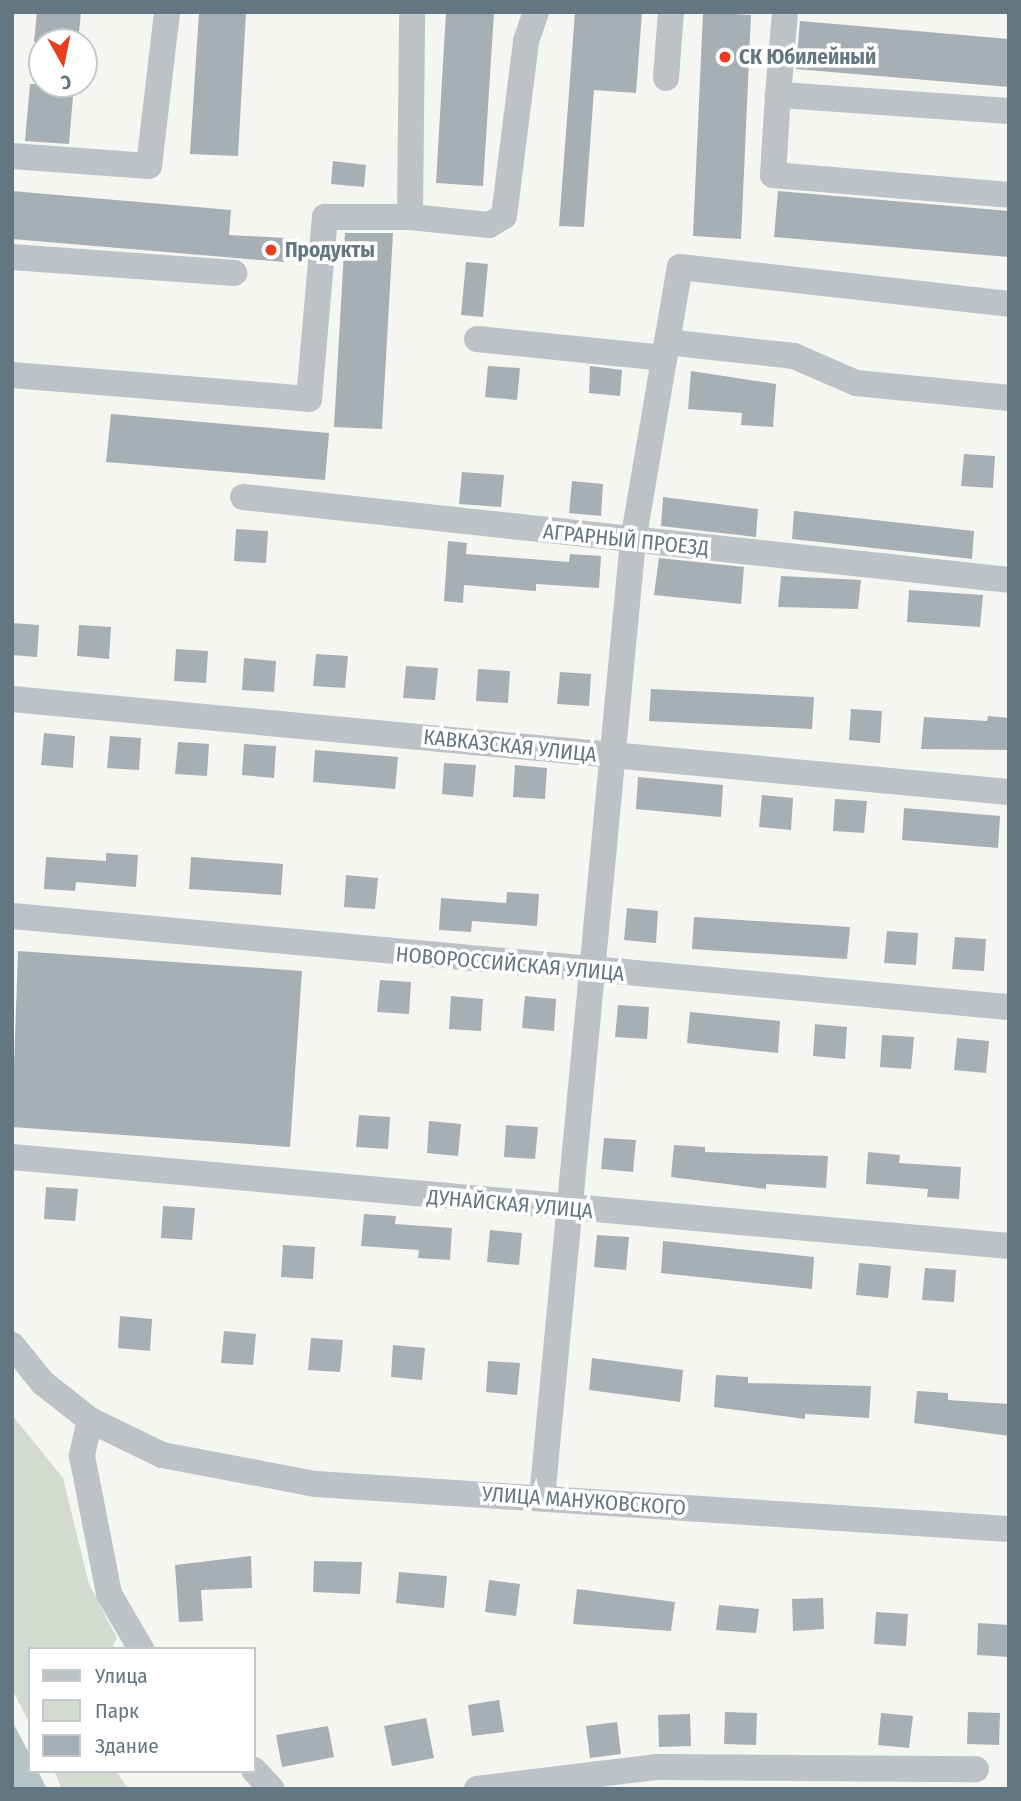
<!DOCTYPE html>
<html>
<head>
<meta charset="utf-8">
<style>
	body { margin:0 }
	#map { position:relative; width:1021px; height:1801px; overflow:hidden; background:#f5f5f1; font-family:"Fira Sans Condensed",sans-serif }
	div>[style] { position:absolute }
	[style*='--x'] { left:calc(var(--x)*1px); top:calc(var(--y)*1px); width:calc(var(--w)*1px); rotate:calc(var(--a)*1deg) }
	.green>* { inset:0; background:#d5dad0 }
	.water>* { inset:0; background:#b5c4c7 }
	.building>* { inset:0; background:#a6b0b4 }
	.minor>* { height:26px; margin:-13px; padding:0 13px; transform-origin:13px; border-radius:13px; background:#bdc2c6 }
	.dots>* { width:19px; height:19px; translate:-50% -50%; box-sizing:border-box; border:4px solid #fff; border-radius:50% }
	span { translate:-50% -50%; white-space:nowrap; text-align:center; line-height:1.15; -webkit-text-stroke:7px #fff; paint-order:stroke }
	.poi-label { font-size:21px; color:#637783; font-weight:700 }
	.left { translate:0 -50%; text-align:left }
	.street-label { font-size:21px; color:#637783 }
	.frame { position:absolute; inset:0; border:14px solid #637783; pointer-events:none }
	.legend { position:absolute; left:28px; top:1647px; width:228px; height:126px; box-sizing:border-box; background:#fff; border:2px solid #c1c9cd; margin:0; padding:9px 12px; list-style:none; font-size:21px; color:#637783 }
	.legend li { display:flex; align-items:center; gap:14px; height:35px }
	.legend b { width:35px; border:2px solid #c1c9cd }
	.north { position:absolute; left:28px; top:28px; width:70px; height:70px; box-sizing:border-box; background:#fff; border:2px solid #c1c9cd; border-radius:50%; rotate:171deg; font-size:19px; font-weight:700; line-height:28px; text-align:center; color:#637783 }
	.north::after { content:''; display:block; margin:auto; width:24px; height:32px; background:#e83d1e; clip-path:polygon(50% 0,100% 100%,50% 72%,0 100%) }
</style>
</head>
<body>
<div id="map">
	<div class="green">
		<div style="clip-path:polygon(12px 1415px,63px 1478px,89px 1584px,117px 1638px,111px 1649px,30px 1649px,30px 1724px,12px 1689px)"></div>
		<div style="clip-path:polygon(54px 1771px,116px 1771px,128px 1789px,62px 1789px)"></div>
	</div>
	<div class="water">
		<div style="clip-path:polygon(12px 1721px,30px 1755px,30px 1771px,38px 1771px,47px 1789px,12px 1789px)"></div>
	</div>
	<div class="building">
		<div style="clip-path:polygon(37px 12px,81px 12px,78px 42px,34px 42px)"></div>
		<div style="clip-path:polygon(199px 12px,246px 12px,238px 156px,190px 154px)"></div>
		<div style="clip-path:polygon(446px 12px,494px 12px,483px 186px,436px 183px)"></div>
		<div style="clip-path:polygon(575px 12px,642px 12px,636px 93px,594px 90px,584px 227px,559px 226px)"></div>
		<div style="clip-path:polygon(703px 12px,751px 15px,741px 239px,693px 236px)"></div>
		<div style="clip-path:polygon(800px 21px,1009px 39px,1009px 87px,796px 69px)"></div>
		<div style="clip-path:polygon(30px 84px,74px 84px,69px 144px,25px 141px)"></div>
		<div style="clip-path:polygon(333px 161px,366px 165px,364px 187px,331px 184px)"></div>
		<div style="clip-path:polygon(12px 191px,231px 210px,229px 235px,285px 238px,284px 262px,12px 239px)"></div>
		<div style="clip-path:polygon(778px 191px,1009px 211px,1009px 257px,774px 237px)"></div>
		<div style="clip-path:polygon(345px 233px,393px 233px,382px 429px,334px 427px)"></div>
		<div style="clip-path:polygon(466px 262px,488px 264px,483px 317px,461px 315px)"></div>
		<div style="clip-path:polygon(488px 366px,520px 368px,517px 400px,485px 397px)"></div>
		<div style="clip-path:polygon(590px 366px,622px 370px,620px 396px,589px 393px)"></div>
		<div style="clip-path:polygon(691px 371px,776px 384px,773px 427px,741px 425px,742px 413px,688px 409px)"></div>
		<div style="clip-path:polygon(111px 414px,329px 433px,325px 480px,106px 462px)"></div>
		<div style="clip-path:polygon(964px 454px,995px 456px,993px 488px,961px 486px)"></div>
		<div style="clip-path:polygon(462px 472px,504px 475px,501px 507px,459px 504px)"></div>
		<div style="clip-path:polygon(572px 481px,603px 484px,601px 516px,569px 513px)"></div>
		<div style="clip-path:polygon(663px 497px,758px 509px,756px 537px,661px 526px)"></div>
		<div style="clip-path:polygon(794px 511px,974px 531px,972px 559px,792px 539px)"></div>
		<div style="clip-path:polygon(236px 529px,268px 531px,266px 563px,234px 561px)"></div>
		<div style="clip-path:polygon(448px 541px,467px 543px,466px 554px,569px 562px,570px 554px,601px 556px,599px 588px,536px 584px,536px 591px,464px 585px,463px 603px,444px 601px)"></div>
		<div style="clip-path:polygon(659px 558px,744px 567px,741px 604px,654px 595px)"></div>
		<div style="clip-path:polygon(781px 576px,861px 580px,858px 609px,778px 607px)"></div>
		<div style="clip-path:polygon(909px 590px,983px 595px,980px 627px,907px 622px)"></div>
		<div style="clip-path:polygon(12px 623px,39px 625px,37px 657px,12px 655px)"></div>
		<div style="clip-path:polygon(79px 625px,111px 627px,109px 659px,77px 656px)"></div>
		<div style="clip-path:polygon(176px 649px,208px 651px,206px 683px,174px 681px)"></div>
		<div style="clip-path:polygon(316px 654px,348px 656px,345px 688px,313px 686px)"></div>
		<div style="clip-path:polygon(244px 658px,276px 661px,274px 692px,242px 690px)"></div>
		<div style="clip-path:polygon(406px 666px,438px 668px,435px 700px,403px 698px)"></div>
		<div style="clip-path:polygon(478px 669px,510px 671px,508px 703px,476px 701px)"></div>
		<div style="clip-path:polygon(560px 672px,591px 674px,589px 706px,557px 704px)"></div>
		<div style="clip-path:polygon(651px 689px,814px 697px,812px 729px,649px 721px)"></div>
		<div style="clip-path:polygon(851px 709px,882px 711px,880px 743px,849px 740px)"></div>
		<div style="clip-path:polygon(988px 716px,1009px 718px,1009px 750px,921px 749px,924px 717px,987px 721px)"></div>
		<div style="clip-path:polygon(44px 733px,75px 736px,73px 768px,41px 765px)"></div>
		<div style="clip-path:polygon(110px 736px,141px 738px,139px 770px,107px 768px)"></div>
		<div style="clip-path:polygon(178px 742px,209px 744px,207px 776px,175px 774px)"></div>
		<div style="clip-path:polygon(244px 744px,276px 746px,274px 778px,242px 775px)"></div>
		<div style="clip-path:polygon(315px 750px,398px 757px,395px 789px,313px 782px)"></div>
		<div style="clip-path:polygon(444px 763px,476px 765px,473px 797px,442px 794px)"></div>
		<div style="clip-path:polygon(515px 765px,547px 768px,545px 799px,513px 797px)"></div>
		<div style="clip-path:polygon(638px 777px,723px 785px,721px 817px,636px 809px)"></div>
		<div style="clip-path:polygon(762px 795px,793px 798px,791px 830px,759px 827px)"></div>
		<div style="clip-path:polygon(835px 799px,867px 801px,864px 833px,833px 831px)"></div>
		<div style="clip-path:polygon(904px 808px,1000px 816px,998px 848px,902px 840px)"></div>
		<div style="clip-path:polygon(106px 853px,138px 855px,136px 887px,76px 882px,75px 891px,44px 889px,46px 857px,106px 861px)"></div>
		<div style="clip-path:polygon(191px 857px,283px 864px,281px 895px,189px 889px)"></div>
		<div style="clip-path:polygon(346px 875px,378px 878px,375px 909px,344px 907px)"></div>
		<div style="clip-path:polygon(507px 892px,539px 894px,537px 926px,472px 921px,471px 932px,439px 930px,441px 898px,506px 903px)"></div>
		<div style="clip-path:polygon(627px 908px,658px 911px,656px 943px,624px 940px)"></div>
		<div style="clip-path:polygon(694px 917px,850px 927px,847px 959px,692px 949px)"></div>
		<div style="clip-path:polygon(887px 931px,918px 933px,916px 965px,884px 963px)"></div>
		<div style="clip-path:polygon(955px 937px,986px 939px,984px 971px,952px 969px)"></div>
		<div style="clip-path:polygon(18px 951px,302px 971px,290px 1147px,12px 1127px)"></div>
		<div style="clip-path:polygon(380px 980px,411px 982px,409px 1014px,377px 1012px)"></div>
		<div style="clip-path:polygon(451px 996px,483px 999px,481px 1031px,449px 1029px)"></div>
		<div style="clip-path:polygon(525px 996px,556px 999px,554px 1031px,522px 1028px)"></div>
		<div style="clip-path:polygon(618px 1005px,649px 1007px,647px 1039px,615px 1037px)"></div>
		<div style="clip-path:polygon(690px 1012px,780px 1021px,778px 1053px,687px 1043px)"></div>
		<div style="clip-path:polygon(815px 1024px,847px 1027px,845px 1059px,813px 1056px)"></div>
		<div style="clip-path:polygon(882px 1035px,914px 1037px,911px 1069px,880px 1067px)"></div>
		<div style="clip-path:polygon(957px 1038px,989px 1041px,986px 1073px,954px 1070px)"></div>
		<div style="clip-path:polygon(359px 1115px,390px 1117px,388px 1149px,356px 1147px)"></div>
		<div style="clip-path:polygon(429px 1121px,461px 1124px,458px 1156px,427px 1153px)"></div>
		<div style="clip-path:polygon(506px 1125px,538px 1127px,535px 1159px,504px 1157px)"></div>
		<div style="clip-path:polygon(604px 1138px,636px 1140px,633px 1172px,601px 1169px)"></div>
		<div style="clip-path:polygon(674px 1145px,705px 1147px,705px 1152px,828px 1156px,826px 1188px,766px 1184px,766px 1189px,671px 1177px)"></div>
		<div style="clip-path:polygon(868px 1152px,900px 1155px,899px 1163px,961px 1167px,959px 1199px,927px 1197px,928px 1189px,866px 1184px)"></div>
		<div style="clip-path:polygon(46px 1187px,78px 1189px,75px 1221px,44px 1219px)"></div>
		<div style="clip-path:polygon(163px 1206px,195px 1208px,192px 1240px,161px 1238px)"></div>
		<div style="clip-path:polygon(364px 1214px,396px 1216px,395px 1224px,452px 1228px,450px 1260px,418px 1258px,419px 1250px,361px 1246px)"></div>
		<div style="clip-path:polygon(490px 1230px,522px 1233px,519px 1265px,487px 1262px)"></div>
		<div style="clip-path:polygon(597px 1235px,629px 1237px,626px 1270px,594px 1267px)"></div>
		<div style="clip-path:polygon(663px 1241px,814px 1257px,812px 1289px,661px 1273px)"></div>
		<div style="clip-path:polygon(283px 1245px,315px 1247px,313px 1279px,281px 1277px)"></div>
		<div style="clip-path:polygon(859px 1263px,891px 1266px,888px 1298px,856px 1295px)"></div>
		<div style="clip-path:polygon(925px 1268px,956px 1270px,954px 1302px,922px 1300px)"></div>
		<div style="clip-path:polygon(120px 1316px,152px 1319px,150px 1351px,118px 1348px)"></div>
		<div style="clip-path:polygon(224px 1331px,256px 1334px,253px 1365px,221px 1363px)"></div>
		<div style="clip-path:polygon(311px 1338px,343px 1340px,340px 1372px,308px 1370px)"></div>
		<div style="clip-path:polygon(393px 1345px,425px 1348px,422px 1380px,391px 1377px)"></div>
		<div style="clip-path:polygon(592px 1358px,683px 1370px,680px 1402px,589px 1390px)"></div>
		<div style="clip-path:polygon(488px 1361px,520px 1363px,517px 1395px,486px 1392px)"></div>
		<div style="clip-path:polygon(716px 1375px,748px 1377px,748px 1383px,871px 1386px,869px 1418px,805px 1414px,805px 1419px,714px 1407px)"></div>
		<div style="clip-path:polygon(917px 1391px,948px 1393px,948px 1400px,1009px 1404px,1009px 1436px,914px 1423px)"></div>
		<div style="clip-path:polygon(251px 1556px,252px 1588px,201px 1590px,203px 1621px,179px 1622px,175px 1565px)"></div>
		<div style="clip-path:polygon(314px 1561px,362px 1562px,360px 1594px,313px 1592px)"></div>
		<div style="clip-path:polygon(399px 1572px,447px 1576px,444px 1608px,396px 1603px)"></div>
		<div style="clip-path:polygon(489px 1580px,520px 1584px,516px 1616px,485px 1612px)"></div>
		<div style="clip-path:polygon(577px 1589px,675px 1602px,671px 1631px,573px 1624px)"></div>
		<div style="clip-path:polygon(823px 1598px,824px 1629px,793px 1631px,792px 1599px)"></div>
		<div style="clip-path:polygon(719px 1605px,759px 1609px,756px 1633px,716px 1630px)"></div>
		<div style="clip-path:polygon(876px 1612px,908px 1614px,906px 1646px,874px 1644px)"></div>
		<div style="clip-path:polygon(978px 1623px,1009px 1625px,1009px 1657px,977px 1655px)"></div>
		<div style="clip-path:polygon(499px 1700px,504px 1732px,472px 1736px,468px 1705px)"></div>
		<div style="clip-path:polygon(725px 1712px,757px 1713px,756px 1745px,724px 1744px)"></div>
		<div style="clip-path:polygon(968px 1712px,1000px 1713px,999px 1745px,967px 1744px)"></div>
		<div style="clip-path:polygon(881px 1713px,913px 1716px,909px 1748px,878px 1745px)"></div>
		<div style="clip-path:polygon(690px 1714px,691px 1746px,659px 1747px,658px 1715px)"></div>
		<div style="clip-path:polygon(426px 1718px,434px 1758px,392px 1766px,384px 1726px)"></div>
		<div style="clip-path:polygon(617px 1722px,621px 1754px,590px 1758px,586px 1726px)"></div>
		<div style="clip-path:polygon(328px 1726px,334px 1757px,282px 1767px,276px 1735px)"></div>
	</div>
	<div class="minor">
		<div style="--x:666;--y:78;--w:66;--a:-85.7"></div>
		<div style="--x:778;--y:95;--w:83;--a:-85.2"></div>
		<div style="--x:1009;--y:111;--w:232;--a:-176"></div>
		<div style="--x:778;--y:95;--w:80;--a:93.6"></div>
		<div style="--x:773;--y:175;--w:237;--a:4.8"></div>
		<div style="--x:12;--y:156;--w:137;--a:4.2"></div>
		<div style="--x:149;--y:166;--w:155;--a:-83.3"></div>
		<div style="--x:410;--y:217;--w:79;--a:5.8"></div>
		<div style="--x:489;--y:225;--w:17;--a:-31"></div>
		<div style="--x:504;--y:216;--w:176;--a:-82.8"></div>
		<div style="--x:526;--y:41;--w:31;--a:-71"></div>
		<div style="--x:12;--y:257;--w:223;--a:4.1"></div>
		<div style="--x:477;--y:339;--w:188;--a:5.8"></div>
		<div style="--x:667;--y:342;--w:128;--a:6.3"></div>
		<div style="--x:794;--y:356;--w:68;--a:23.5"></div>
		<div style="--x:856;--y:383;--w:154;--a:5.6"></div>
		<div style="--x:12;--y:375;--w:298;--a:4.6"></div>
		<div style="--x:309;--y:399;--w:183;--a:-85"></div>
		<div style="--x:325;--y:217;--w:85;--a:0"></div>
		<div style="--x:410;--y:217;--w:205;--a:-89.4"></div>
		<div style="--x:243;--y:497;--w:770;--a:6.18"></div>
		<div style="--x:12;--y:699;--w:1001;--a:5.33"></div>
		<div style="--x:12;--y:916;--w:1001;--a:5.22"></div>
		<div style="--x:12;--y:1157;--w:1001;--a:5.1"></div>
		<div style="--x:12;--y:1345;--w:49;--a:50.8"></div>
		<div style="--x:43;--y:1383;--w:60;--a:38.2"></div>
		<div style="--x:90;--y:1420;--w:80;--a:25.9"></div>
		<div style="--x:162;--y:1455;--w:157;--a:10.7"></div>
		<div style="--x:316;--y:1484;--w:694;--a:3.72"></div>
		<div style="--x:90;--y:1420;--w:37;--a:103"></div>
		<div style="--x:82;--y:1456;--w:141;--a:78.9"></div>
		<div style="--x:109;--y:1594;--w:64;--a:59.8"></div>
		<div style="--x:542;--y:1498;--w:961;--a:-84.57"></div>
		<div style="--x:633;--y:541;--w:278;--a:-80.3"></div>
		<div style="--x:680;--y:267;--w:331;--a:6.4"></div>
		<div style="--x:254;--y:1770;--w:26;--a:47"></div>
		<div style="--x:477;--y:1789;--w:180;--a:-7"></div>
		<div style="--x:656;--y:1767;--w:320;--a:0.4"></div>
	</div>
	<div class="dots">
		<div style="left:725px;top:57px;background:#e83d1e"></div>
		<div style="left:271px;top:250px;background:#e83d1e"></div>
	</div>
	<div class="poi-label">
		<span class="left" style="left:739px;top:57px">СК Юбилейный</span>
		<span class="left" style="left:285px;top:250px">Продукты</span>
	</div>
	<div class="street-label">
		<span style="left:626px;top:540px;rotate:6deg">АГРАРНЫЙ ПРОЕЗД</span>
		<span style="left:510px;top:746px;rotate:6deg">КАВКАЗСКАЯ УЛИЦА</span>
		<span style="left:510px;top:964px;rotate:5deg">НОВОРОССИЙСКАЯ УЛИЦА</span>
		<span style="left:510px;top:1204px;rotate:5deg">ДУНАЙСКАЯ УЛИЦА</span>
		<span style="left:584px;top:1501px;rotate:4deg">УЛИЦА МАНУКОВСКОГО</span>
	</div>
	<div class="frame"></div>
	<ul class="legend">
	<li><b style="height:9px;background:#bdc2c6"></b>Улица</li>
	<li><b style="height:19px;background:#d5dad0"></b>Парк</li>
	<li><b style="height:19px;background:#a6b0b4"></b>Здание</li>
	</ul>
	<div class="north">С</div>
</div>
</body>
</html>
